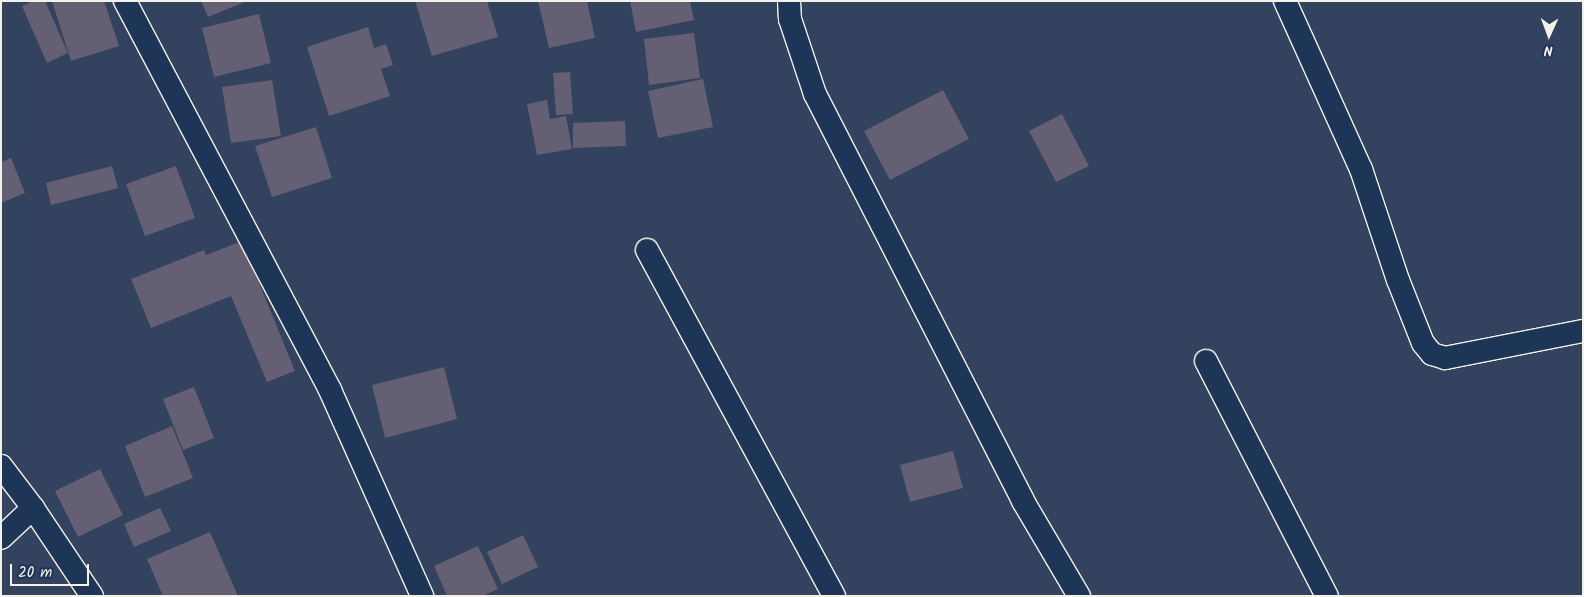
<!DOCTYPE html>
<html>
<head>
<meta charset="utf-8">
<style>
	body { margin:0 }
	#map { position:relative; width:1584px; height:597px; overflow:hidden; background:#32425f; font-family:Kalam,sans-serif }
	div>[style] { position:absolute }
	[style*='--x'] { left:calc(var(--x)*1px); top:calc(var(--y)*1px); width:calc(var(--w)*1px); rotate:calc(var(--a)*1deg) }
	.building>* { inset:0; background:#645f72 }
	.roads { filter:drop-shadow(1px 0 #f4f1e8) drop-shadow(-1px 0 #f4f1e8) drop-shadow(0 1px #f4f1e8) drop-shadow(0 -1px #f4f1e8) }
	.street>* { height:22px; margin:-11px; padding:0 11px; transform-origin:11px; border-radius:11px; background:#1d3557 }
	span { translate:-50% -50%; white-space:nowrap; text-align:center; line-height:1.15; -webkit-text-stroke:4px #1d3557; paint-order:stroke }
	.frame { position:absolute; inset:0; border:2px solid #f4f1e8; pointer-events:none }
	.north { position:absolute; left:1524px; top:10px; width:50px; height:50px; -webkit-text-stroke:4px #1d3557; paint-order:stroke; rotate:182deg; font-size:14px; font-weight:700; line-height:20px; text-align:center; color:#f4f1e8 }
	.north::after { content:''; display:block; margin:auto; width:18px; height:22px; background:#f4f1e8; clip-path:polygon(50% 0,100% 100%,50% 72%,0 100%) }
	.scale { position:absolute; left:10px; top:564px; width:79px; height:22px; box-sizing:border-box; border:2px solid #f4f1e8; border-top:0; padding-left:6px; font-size:15px; line-height:18px; white-space:nowrap; color:#f4f1e8; -webkit-text-stroke:4px #1d3557; paint-order:stroke }
</style>
</head>
<body>
<div id="map">
	<div class="building">
		<div style="clip-path:polygon(33px 1px,45px 1px,68px 53px,47px 63px,22px 6px)"></div>
		<div style="clip-path:polygon(52px 1px,104px 1px,119px 46px,71px 61px)"></div>
		<div style="clip-path:polygon(201px 1px,247px 1px,208px 17px)"></div>
		<div style="clip-path:polygon(415px 1px,487px 1px,498px 37px,432px 56px)"></div>
		<div style="clip-path:polygon(538px 1px,587px 1px,595px 38px,549px 48px)"></div>
		<div style="clip-path:polygon(630px 1px,690px 1px,694px 20px,636px 32px)"></div>
		<div style="clip-path:polygon(259px 14px,271px 63px,214px 77px,202px 28px)"></div>
		<div style="clip-path:polygon(368px 27px,374px 48px,386px 44px,393px 65px,381px 69px,390px 96px,329px 116px,307px 47px)"></div>
		<div style="clip-path:polygon(694px 33px,700px 78px,649px 85px,644px 39px)"></div>
		<div style="clip-path:polygon(570px 72px,573px 114px,556px 115px,553px 73px)"></div>
		<div style="clip-path:polygon(703px 79px,713px 127px,658px 138px,648px 91px)"></div>
		<div style="clip-path:polygon(272px 80px,281px 136px,231px 143px,222px 87px)"></div>
		<div style="clip-path:polygon(943px 90px,969px 139px,890px 180px,864px 131px)"></div>
		<div style="clip-path:polygon(547px 100px,550px 119px,566px 116px,572px 149px,537px 155px,527px 104px)"></div>
		<div style="clip-path:polygon(1062px 114px,1089px 166px,1056px 182px,1029px 131px)"></div>
		<div style="clip-path:polygon(625px 121px,626px 146px,573px 148px,573px 123px)"></div>
		<div style="clip-path:polygon(316px 127px,332px 178px,272px 197px,255px 146px)"></div>
		<div style="clip-path:polygon(11px 158px,25px 193px,1px 203px,1px 162px)"></div>
		<div style="clip-path:polygon(112px 166px,118px 188px,51px 205px,46px 183px)"></div>
		<div style="clip-path:polygon(176px 166px,195px 218px,145px 236px,126px 184px)"></div>
		<div style="clip-path:polygon(242px 241px,295px 371px,267px 382px,231px 296px,151px 328px,131px 279px,204px 250px,206px 255px)"></div>
		<div style="clip-path:polygon(444px 367px,457px 419px,385px 438px,372px 385px)"></div>
		<div style="clip-path:polygon(194px 387px,214px 438px,183px 450px,163px 399px)"></div>
		<div style="clip-path:polygon(172px 426px,193px 478px,145px 497px,125px 446px)"></div>
		<div style="clip-path:polygon(953px 451px,963px 488px,910px 502px,900px 465px)"></div>
		<div style="clip-path:polygon(100px 469px,123px 515px,78px 537px,55px 491px)"></div>
		<div style="clip-path:polygon(160px 508px,171px 531px,134px 547px,124px 524px)"></div>
		<div style="clip-path:polygon(210px 532px,238px 596px,163px 596px,147px 559px)"></div>
		<div style="clip-path:polygon(523px 535px,538px 567px,502px 584px,487px 552px)"></div>
		<div style="clip-path:polygon(478px 546px,498px 589px,483px 596px,447px 596px,434px 566px)"></div>
	</div>
	<div class="roads">
		<div class="street">
			<div style="--x:125;--y:1;--w:440;--a:62.2"></div>
			<div style="--x:330;--y:390;--w:226;--a:65.9"></div>
			<div style="--x:789;--y:1;--w:18;--a:87"></div>
			<div style="--x:790;--y:19;--w:79;--a:71.6"></div>
			<div style="--x:815;--y:94;--w:457;--a:62.9"></div>
			<div style="--x:1023;--y:501;--w:110;--a:59.5"></div>
			<div style="--x:1285;--y:1;--w:184;--a:65.7"></div>
			<div style="--x:1361;--y:169;--w:117;--a:71.6"></div>
			<div style="--x:1398;--y:280;--w:68;--a:68.4"></div>
			<div style="--x:1423;--y:343;--w:14;--a:51"></div>
			<div style="--x:1432;--y:354;--w:14;--a:17"></div>
			<div style="--x:1445;--y:358;--w:141;--a:-11.1"></div>
			<div style="--x:647;--y:250;--w:393;--a:61.6"></div>
			<div style="--x:1206;--y:361;--w:264;--a:62.8"></div>
			<div style="--x:1;--y:466;--w:53;--a:52.7"></div>
			<div style="--x:33;--y:508;--w:106;--a:56.2"></div>
			<div style="--x:1;--y:538;--w:44;--a:-43.2"></div>
		</div>
	</div>
	<div class="frame"></div>
	<div class="north">N</div>
	<div class="scale">20 m</div>
</div>
</body>
</html>
